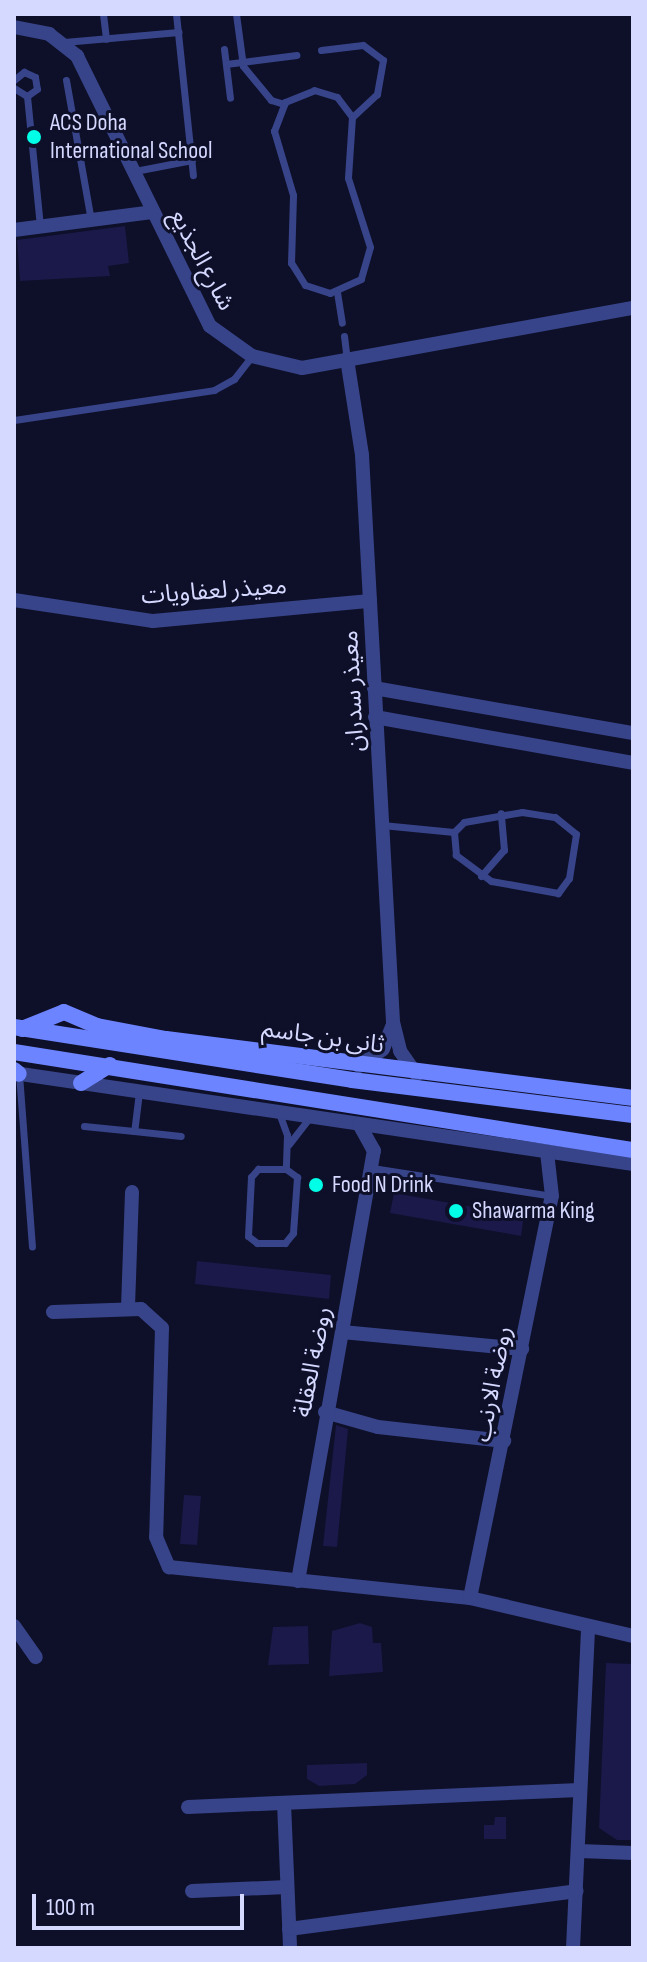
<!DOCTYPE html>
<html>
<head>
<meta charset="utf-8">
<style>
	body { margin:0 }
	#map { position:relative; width:647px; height:1962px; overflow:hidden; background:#0e0f28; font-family:"Sofia Sans Condensed","Noto Sans Arabic",sans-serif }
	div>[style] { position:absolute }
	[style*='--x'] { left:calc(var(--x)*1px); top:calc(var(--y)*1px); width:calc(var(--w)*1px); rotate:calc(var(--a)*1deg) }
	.building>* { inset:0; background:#1a1949 }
	.lane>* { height:7px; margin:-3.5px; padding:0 3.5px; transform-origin:3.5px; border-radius:3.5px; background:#374489 }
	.street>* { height:14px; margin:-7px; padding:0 7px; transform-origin:7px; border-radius:7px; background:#374489 }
	.secondary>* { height:16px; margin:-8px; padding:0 8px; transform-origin:8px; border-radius:8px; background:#6c84ff }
	.dots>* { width:22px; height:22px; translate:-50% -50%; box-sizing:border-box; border:4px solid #0e0f28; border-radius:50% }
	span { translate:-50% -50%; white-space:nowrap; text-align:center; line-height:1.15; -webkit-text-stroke:6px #0e0f28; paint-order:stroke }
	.poi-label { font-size:24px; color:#d5d8ff }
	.left { translate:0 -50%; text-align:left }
	.street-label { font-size:24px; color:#d5d8ff }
	.frame { position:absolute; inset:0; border:16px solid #d5d8ff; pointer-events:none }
	.scale { position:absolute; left:32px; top:1894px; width:212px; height:36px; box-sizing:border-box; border:4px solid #d5d8ff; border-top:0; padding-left:10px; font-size:24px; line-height:28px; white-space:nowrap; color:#d5d8ff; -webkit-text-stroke:6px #0e0f28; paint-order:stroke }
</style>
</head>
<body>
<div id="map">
	<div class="building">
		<div style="clip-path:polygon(125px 226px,129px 263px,108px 266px,110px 276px,20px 281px,17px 240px)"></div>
		<div style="clip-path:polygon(394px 1193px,524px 1216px,521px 1236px,390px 1213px)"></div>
		<div style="clip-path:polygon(197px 1261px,331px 1275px,329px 1299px,195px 1284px)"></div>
		<div style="clip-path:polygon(336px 1425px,348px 1429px,337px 1547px,323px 1546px)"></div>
		<div style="clip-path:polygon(184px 1495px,201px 1496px,197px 1545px,180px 1544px)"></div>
		<div style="clip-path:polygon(360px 1623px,372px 1627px,373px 1643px,381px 1643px,383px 1672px,329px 1676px,332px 1631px)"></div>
		<div style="clip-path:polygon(308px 1626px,309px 1664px,268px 1665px,273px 1627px)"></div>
		<div style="clip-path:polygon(606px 1663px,633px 1664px,633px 1840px,617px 1840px,599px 1828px)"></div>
		<div style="clip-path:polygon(367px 1763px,367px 1775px,355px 1784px,319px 1786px,307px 1779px,307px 1765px)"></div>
		<div style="clip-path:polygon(495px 1817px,506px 1817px,506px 1839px,484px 1839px,484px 1825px,494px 1825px)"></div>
	</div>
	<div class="lane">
		<div style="--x:103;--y:14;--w:25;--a:83"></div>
		<div style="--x:176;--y:14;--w:162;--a:84"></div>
		<div style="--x:236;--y:14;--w:52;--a:82.3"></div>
		<div style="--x:243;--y:66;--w:44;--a:50.5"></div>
		<div style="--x:271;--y:100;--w:14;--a:17"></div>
		<div style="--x:64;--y:42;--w:115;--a:-5"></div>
		<div style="--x:224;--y:49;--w:49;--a:83"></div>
		<div style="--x:321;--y:50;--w:42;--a:-6.8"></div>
		<div style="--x:363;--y:45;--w:25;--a:37"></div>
		<div style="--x:383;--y:60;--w:35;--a:100"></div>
		<div style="--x:377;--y:94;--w:34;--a:137"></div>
		<div style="--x:226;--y:64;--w:71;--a:-7.3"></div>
		<div style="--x:14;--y:80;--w:13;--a:-39"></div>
		<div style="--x:24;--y:72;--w:12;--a:24"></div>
		<div style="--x:35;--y:77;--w:12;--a:81"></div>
		<div style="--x:37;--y:89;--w:12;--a:145"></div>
		<div style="--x:66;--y:80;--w:142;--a:79.9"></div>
		<div style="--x:14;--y:88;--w:15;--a:32"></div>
		<div style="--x:314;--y:90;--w:24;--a:17"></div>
		<div style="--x:337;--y:97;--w:25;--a:53"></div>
		<div style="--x:352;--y:117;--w:61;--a:93.8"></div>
		<div style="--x:348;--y:178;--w:72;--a:72.3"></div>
		<div style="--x:370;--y:247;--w:33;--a:106"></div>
		<div style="--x:361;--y:279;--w:34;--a:156"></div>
		<div style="--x:330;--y:293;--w:26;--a:-162"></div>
		<div style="--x:305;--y:285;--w:26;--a:-122"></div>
		<div style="--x:291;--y:263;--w:68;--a:-88.3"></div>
		<div style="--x:293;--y:195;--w:67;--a:-106.5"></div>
		<div style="--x:274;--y:131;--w:31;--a:-69"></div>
		<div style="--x:285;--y:102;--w:31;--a:-22"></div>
		<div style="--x:27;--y:96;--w:131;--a:84.3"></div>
		<div style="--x:135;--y:171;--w:58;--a:-10.9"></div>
		<div style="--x:337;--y:292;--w:31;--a:81"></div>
		<div style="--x:344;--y:336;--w:23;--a:83"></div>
		<div style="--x:14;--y:420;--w:202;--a:-8.5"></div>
		<div style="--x:214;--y:390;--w:23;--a:-29"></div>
		<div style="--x:234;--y:379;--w:29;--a:-52"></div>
		<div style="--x:522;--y:812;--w:33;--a:9"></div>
		<div style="--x:555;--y:817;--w:27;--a:39"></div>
		<div style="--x:576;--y:834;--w:45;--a:99"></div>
		<div style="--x:569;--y:878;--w:19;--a:126"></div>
		<div style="--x:558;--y:893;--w:68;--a:-169.8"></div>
		<div style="--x:491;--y:881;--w:44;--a:-143.4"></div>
		<div style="--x:456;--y:855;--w:23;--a:-95"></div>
		<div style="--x:454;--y:832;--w:14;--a:-45"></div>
		<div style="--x:464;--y:822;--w:59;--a:-9.8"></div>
		<div style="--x:382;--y:825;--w:72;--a:5.6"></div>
		<div style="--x:481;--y:876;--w:35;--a:-49"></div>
		<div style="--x:504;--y:850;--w:37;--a:-95"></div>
		<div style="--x:19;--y:1074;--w:173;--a:85.7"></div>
		<div style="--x:139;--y:1092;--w:39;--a:97"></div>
		<div style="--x:134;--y:1131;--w:47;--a:6.1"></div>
		<div style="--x:279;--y:1113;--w:23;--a:70"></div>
		<div style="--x:287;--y:1135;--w:34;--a:92"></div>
		<div style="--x:84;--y:1126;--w:50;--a:5.7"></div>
		<div style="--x:289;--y:1144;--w:34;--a:-52"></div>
		<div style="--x:372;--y:1168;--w:182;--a:8.8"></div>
		<div style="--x:258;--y:1169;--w:28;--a:0"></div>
		<div style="--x:286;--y:1169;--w:14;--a:36"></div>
		<div style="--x:297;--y:1177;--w:56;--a:94.1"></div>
		<div style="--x:293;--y:1233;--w:13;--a:129"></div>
		<div style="--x:285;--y:1243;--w:28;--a:180"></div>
		<div style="--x:257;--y:1243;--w:11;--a:-142"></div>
		<div style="--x:248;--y:1236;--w:59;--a:-87.1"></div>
		<div style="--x:251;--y:1177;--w:11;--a:-49"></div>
	</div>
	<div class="street">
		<div style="--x:14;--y:27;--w:36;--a:11"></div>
		<div style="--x:49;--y:34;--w:36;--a:38"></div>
		<div style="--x:77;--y:56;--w:301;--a:63.8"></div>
		<div style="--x:210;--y:326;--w:52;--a:35.5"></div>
		<div style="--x:252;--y:356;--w:51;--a:13.5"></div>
		<div style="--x:302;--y:368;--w:336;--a:-10.3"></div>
		<div style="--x:14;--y:230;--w:139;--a:-7.4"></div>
		<div style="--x:347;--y:359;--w:97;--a:81.1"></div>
		<div style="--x:362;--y:455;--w:568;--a:86.87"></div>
		<div style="--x:393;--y:1022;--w:30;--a:76"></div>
		<div style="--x:400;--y:1051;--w:29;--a:55"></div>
		<div style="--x:14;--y:600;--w:141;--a:8.6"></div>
		<div style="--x:153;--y:621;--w:218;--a:-5.3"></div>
		<div style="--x:374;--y:688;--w:263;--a:9.9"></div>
		<div style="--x:375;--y:717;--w:262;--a:10.1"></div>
		<div style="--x:359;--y:1066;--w:29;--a:-35"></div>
		<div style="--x:383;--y:1049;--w:24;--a:-68"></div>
		<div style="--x:14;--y:1073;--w:626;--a:8.36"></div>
		<div style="--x:128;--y:1307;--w:115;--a:-88"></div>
		<div style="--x:53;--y:1312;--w:88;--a:-2"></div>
		<div style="--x:141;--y:1309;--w:28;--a:42"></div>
		<div style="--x:162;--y:1328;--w:209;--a:91.6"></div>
		<div style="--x:156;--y:1537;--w:33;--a:67"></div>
		<div style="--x:169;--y:1567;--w:303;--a:5.9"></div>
		<div style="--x:470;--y:1598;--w:167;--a:13.1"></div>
		<div style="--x:342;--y:1332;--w:181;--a:5.4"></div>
		<div style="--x:325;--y:1412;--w:55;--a:15.8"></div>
		<div style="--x:378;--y:1427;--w:127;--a:6.3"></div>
		<div style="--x:298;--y:1581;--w:437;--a:-80"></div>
		<div style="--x:374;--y:1151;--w:31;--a:-119"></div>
		<div style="--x:470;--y:1598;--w:410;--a:-78.5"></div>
		<div style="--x:552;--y:1196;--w:44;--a:-96.5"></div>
		<div style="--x:14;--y:1626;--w:38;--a:55"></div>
		<div style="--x:284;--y:1803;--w:145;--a:87.6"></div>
		<div style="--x:188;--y:1807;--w:392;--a:-2.5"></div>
		<div style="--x:579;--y:1851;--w:54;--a:2.1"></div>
		<div style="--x:192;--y:1891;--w:95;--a:-2.4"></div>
		<div style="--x:289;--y:1929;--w:290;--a:-7.5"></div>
		<div style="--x:573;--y:1948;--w:319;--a:-87.3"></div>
	</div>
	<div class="secondary">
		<div style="--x:14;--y:1027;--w:342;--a:8.9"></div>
		<div style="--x:352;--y:1080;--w:283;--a:7.1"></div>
		<div style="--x:22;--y:1029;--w:45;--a:-22"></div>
		<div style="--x:64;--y:1012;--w:36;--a:23"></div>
		<div style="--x:97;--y:1026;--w:70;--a:10.7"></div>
		<div style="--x:166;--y:1039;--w:471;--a:7.2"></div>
		<div style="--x:14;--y:1052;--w:627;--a:9"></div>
		<div style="--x:14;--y:1070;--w:6;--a:39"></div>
		<div style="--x:81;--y:1083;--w:34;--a:-32"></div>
	</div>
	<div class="dots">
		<div style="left:34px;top:137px;background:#01ffe8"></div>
		<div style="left:316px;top:1185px;background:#01ffe8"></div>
		<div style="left:456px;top:1211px;background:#01ffe8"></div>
	</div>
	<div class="poi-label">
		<span class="left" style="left:50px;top:137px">ACS Doha<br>International School</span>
		<span class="left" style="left:332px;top:1185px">Food N Drink</span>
		<span class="left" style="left:472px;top:1211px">Shawarma King</span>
	</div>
	<div class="street-label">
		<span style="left:202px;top:260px;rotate:62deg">شارع الجذيع</span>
		<span style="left:214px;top:591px;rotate:-4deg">معيذر لعفاويات</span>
		<span style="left:353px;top:691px;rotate:-93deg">معيذر سدران</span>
		<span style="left:323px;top:1037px;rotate:8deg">ثانى بن جاسم</span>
		<span style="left:313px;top:1362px;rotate:-79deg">روضة العقلة</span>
		<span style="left:493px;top:1384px;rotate:-79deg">روضة الارنب</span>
	</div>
	<div class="frame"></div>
	<div class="scale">100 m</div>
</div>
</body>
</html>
